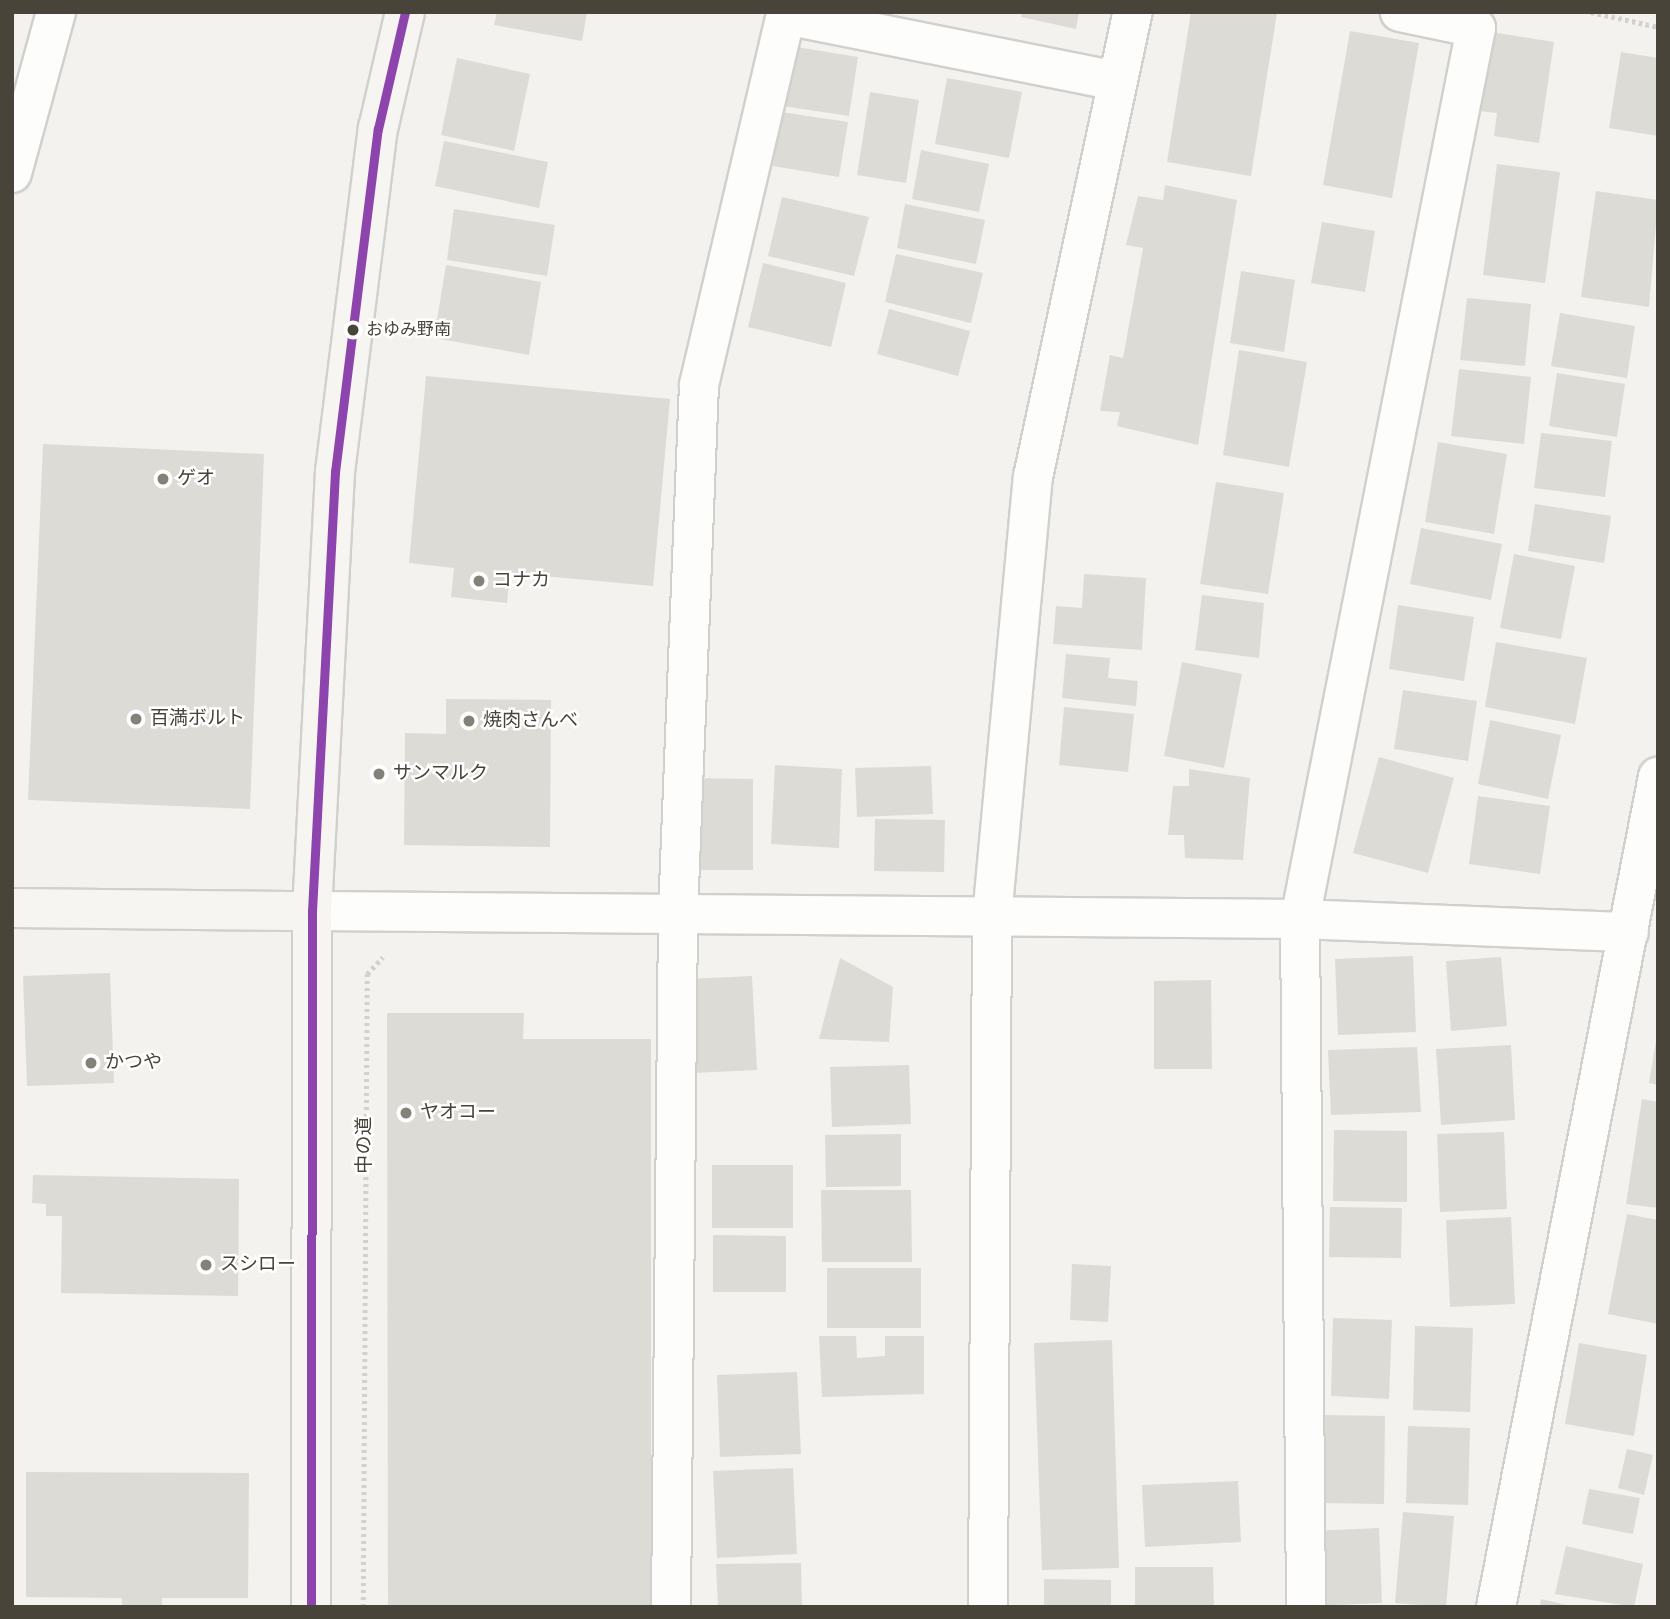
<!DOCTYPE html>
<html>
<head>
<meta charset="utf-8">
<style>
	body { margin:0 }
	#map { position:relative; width:1670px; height:1619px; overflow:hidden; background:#f3f2ee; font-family:"Alegreya Sans","Noto Sans JP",sans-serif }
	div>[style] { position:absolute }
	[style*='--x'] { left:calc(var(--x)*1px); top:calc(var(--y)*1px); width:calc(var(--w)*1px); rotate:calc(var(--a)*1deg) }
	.building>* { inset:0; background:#dddbd6 }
	.path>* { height:4.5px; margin-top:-2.25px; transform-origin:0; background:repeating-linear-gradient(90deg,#d3d1cc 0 3.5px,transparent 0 7px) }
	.roads { filter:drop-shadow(2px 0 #d1d0cc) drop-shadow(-2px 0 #d1d0cc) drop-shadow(0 2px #d1d0cc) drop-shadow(0 -2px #d1d0cc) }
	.street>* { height:38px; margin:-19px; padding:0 19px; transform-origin:19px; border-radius:19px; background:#fdfdfc }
	.secondary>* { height:38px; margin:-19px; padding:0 19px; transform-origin:19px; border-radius:19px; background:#f6f5f1 }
	.bus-1>* { height:9px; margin:-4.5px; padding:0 4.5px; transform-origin:4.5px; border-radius:4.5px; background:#8e44ad }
	.dots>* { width:19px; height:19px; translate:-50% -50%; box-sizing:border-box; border:4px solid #fff; border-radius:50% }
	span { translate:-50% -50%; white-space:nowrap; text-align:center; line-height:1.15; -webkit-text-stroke:5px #fff; paint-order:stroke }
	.bus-label { font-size:17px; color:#49443a }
	.left { translate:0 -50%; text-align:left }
	.poi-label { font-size:19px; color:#49443a }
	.street-label { font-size:19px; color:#49443a }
	.frame { position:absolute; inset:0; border:14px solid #49443a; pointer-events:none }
</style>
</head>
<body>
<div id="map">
	<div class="building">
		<div style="clip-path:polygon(497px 12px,587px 12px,582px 41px,494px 25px)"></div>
		<div style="clip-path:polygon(1022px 12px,1079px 12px,1076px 29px,1021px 17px)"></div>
		<div style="clip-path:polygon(1191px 12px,1277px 13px,1251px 176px,1167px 162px)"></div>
		<div style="clip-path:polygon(1350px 31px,1419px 43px,1392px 198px,1323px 185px)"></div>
		<div style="clip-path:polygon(1491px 32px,1554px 42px,1539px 143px,1494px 136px,1497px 113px,1479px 111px)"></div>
		<div style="clip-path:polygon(790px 46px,858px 57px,849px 116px,782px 106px)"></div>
		<div style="clip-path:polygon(1621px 52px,1658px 58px,1658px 136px,1609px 128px)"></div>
		<div style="clip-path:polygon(457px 58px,530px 74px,514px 151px,441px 135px)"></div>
		<div style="clip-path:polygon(947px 78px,1022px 92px,1009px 158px,935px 144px)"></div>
		<div style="clip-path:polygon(870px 92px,919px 100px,906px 183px,857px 175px)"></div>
		<div style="clip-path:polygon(781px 112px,848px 122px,839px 177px,773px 166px)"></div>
		<div style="clip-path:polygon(444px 141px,548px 162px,539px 208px,435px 186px)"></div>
		<div style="clip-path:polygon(921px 150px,989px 164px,979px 212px,912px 199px)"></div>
		<div style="clip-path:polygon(1497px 164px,1560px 172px,1545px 283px,1483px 275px)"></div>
		<div style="clip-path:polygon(1165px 185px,1237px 200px,1198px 445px,1117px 426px,1120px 412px,1100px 411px,1110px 355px,1123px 358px,1143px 248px,1126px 245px,1138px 196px,1163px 200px)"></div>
		<div style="clip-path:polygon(1596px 191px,1658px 200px,1649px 307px,1581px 297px)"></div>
		<div style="clip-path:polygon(782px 197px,869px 217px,854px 276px,768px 256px)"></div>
		<div style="clip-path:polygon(905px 204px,985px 220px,976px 264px,897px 248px)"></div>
		<div style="clip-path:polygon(454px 209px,555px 225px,547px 276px,447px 260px)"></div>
		<div style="clip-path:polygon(1322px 222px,1375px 231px,1365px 292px,1311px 283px)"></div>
		<div style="clip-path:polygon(896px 254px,983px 273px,971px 323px,885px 302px)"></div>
		<div style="clip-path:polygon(763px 263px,846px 283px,831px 347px,748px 327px)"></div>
		<div style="clip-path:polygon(446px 265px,541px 282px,529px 355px,434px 338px)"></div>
		<div style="clip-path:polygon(1241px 271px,1295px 280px,1284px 352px,1230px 343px)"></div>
		<div style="clip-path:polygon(1467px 298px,1531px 304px,1525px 366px,1460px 360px)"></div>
		<div style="clip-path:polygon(889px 309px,970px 331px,958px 376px,877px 354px)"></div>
		<div style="clip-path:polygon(1560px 313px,1635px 326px,1627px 378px,1551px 366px)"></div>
		<div style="clip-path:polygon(1239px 350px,1307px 362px,1289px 467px,1223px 455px)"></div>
		<div style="clip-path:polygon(1459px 369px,1531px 377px,1524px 444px,1451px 436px)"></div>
		<div style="clip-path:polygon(1557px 373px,1625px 384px,1617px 437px,1549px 426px)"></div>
		<div style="clip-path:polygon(426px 376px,670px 399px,653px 586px,510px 573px,507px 603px,451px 597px,454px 568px,409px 563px)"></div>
		<div style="clip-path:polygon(1541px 433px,1612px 441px,1605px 497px,1534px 488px)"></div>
		<div style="clip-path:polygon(1438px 442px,1507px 454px,1494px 534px,1425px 522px)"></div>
		<div style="clip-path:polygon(43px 444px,264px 454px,250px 809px,28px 800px)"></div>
		<div style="clip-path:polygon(1216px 482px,1284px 493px,1268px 594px,1200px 584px)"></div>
		<div style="clip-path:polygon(1535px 504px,1611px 516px,1604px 563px,1528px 551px)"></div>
		<div style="clip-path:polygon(1421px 528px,1502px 544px,1491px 600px,1410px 584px)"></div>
		<div style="clip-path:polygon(1514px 554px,1575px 566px,1561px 639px,1500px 628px)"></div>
		<div style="clip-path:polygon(1084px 574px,1146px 578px,1142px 650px,1053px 644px,1056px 606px,1082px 608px)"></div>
		<div style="clip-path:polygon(1202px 595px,1264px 603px,1259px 658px,1195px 650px)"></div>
		<div style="clip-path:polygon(1398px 605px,1474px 617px,1464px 681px,1389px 669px)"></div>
		<div style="clip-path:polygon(1496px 642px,1587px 658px,1575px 724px,1485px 707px)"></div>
		<div style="clip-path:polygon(1066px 654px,1110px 658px,1108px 678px,1138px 681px,1136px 706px,1062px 698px)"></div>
		<div style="clip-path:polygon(1182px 662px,1242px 674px,1224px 768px,1164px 756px)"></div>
		<div style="clip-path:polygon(1403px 690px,1477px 701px,1468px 761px,1394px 749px)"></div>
		<div style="clip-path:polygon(446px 699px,551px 700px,550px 847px,404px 845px,405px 733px,446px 734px)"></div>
		<div style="clip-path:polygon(1064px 707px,1134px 714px,1128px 772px,1059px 765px)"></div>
		<div style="clip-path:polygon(1490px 720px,1561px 735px,1548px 799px,1478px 784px)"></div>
		<div style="clip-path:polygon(1379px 757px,1454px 778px,1428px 873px,1353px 853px)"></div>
		<div style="clip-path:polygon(775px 765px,842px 769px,839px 848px,771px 844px)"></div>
		<div style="clip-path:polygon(931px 766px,933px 814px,857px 817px,855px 768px)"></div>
		<div style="clip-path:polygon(1189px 769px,1250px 778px,1243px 860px,1185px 858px,1184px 835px,1168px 835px,1173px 786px,1189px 786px)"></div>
		<div style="clip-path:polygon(696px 778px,753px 779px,753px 870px,696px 870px)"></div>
		<div style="clip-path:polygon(1478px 796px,1550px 806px,1540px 874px,1469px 864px)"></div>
		<div style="clip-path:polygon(875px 819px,945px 820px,944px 872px,874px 871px)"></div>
		<div style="clip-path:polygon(1413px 956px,1416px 1032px,1338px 1035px,1335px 959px)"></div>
		<div style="clip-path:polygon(1501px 957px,1507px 1026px,1451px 1031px,1446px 961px)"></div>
		<div style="clip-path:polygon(840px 958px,893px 987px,889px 1042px,819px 1039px)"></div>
		<div style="clip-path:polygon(110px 973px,114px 1083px,27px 1086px,23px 976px)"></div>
		<div style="clip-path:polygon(752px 976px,757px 1070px,693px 1073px,688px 979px)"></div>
		<div style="clip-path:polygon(1211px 980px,1212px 1069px,1154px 1069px,1154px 981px)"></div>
		<div style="clip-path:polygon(387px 1013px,524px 1013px,523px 1039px,651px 1039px,651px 1607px,388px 1606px)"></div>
		<div style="clip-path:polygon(1658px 1029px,1658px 1085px,1649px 1083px)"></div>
		<div style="clip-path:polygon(1511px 1045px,1515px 1120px,1441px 1125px,1436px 1049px)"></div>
		<div style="clip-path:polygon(1417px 1047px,1421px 1112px,1331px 1115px,1328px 1050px)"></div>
		<div style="clip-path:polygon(909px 1065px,911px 1124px,832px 1127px,830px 1067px)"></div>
		<div style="clip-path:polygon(1642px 1099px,1658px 1102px,1658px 1208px,1626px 1204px)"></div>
		<div style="clip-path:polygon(1334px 1130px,1407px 1131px,1407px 1202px,1333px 1201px)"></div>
		<div style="clip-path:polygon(1504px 1132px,1507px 1209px,1440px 1212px,1437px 1134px)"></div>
		<div style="clip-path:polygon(901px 1134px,901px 1186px,826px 1187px,825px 1135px)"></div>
		<div style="clip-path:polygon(712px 1165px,793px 1165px,793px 1228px,712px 1228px)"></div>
		<div style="clip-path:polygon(33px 1175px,239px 1179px,238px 1296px,61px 1293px,62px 1216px,46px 1216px,46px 1204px,32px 1203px)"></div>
		<div style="clip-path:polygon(821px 1190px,911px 1190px,912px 1262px,822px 1262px)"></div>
		<div style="clip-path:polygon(1330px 1207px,1402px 1208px,1401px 1258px,1329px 1257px)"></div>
		<div style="clip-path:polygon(1627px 1214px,1658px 1220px,1658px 1324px,1608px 1314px)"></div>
		<div style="clip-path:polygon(1511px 1217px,1515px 1304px,1450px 1307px,1446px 1220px)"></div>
		<div style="clip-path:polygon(713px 1235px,786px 1236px,786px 1292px,713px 1292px)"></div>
		<div style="clip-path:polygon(1072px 1264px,1111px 1266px,1108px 1322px,1070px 1320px)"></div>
		<div style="clip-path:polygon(827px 1268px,921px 1268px,921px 1328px,827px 1328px)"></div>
		<div style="clip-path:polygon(1333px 1318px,1392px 1320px,1389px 1399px,1331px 1396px)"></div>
		<div style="clip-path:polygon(1415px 1326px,1473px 1328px,1470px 1412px,1413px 1410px)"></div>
		<div style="clip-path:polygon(819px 1336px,856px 1336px,857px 1358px,885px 1356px,885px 1336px,924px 1336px,924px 1394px,822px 1397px)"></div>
		<div style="clip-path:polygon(1112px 1340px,1119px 1568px,1042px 1570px,1034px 1343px)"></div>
		<div style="clip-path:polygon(1579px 1343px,1647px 1355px,1634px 1436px,1565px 1424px)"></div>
		<div style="clip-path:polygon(797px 1372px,801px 1454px,720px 1457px,717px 1375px)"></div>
		<div style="clip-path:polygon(1322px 1415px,1385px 1416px,1384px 1504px,1321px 1503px)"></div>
		<div style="clip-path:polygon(1408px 1426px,1470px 1428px,1468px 1505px,1406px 1503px)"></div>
		<div style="clip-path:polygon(1627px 1449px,1653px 1455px,1644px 1495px,1618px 1488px)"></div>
		<div style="clip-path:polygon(793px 1468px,797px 1554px,717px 1558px,713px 1471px)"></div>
		<div style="clip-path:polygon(26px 1472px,249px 1473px,248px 1598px,162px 1598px,162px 1607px,122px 1607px,122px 1598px,26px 1597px)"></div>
		<div style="clip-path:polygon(1238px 1481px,1241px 1542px,1145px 1547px,1142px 1485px)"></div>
		<div style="clip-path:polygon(1589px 1489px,1640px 1498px,1633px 1534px,1582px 1524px)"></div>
		<div style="clip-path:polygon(1403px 1512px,1454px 1516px,1446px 1607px,1395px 1603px)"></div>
		<div style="clip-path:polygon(1379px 1528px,1382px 1603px,1314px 1606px,1311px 1531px)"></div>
		<div style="clip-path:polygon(1566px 1546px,1643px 1564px,1634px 1607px,1555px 1594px)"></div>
		<div style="clip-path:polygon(801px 1563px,802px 1607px,718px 1607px,716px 1564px)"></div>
		<div style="clip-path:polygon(1135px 1567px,1213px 1567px,1214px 1607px,1135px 1607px)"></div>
		<div style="clip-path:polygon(1044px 1579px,1111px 1580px,1111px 1607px,1044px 1607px)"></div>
		<div style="clip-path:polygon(1541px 1599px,1571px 1606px,1571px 1607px,1540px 1607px)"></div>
	</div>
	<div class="path">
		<div style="--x:1591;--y:12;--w:69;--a:12.6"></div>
		<div style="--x:363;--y:1607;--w:633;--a:-89.64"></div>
		<div style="--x:367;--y:974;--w:23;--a:-47"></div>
	</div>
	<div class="roads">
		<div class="street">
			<div style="--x:12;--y:173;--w:167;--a:-74.7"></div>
			<div style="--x:312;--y:911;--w:988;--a:0.46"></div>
			<div style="--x:1300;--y:919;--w:329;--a:2.3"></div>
			<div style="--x:671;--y:1607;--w:693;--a:-89.42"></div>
			<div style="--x:678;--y:914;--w:529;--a:-87.73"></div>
			<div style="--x:699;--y:385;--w:380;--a:-76.8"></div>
			<div style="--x:786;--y:15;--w:338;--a:11.3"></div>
			<div style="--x:988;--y:1607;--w:690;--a:-89.67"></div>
			<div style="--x:992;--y:917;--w:442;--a:-84.7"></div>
			<div style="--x:1033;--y:477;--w:476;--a:-77.9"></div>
			<div style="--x:1306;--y:1607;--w:688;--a:-90.5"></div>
			<div style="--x:1300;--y:919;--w:908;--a:-78.83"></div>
			<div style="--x:1476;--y:28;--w:78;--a:-168.1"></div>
			<div style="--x:1496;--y:1607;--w:846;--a:-78.96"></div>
		</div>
		<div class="secondary">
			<div style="--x:12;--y:908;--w:300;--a:0.6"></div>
			<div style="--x:311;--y:1607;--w:696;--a:-89.92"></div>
			<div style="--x:312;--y:911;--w:440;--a:-87"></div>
			<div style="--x:335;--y:472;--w:346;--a:-82.9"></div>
			<div style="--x:378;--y:129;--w:120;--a:-77"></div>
		</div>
	</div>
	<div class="bus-1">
		<div style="--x:311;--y:1607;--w:696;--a:-89.92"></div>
		<div style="--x:312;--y:911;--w:440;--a:-87"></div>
		<div style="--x:335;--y:472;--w:346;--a:-82.9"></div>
		<div style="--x:378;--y:129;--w:120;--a:-77"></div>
	</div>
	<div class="dots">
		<div style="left:353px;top:330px;background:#49443a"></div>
		<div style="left:163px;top:479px;background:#848179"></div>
		<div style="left:479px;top:581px;background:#848179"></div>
		<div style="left:136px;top:719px;background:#848179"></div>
		<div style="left:469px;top:721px;background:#848179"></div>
		<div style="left:379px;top:774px;background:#848179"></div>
		<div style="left:91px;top:1063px;background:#848179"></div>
		<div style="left:406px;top:1113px;background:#848179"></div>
		<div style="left:206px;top:1265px;background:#848179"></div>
	</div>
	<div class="bus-label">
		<span class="left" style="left:366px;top:330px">おゆみ野南</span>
	</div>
	<div class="poi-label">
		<span class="left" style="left:177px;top:479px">ゲオ</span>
		<span class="left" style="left:493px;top:581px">コナカ</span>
		<span class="left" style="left:150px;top:719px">百満ボルト</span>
		<span class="left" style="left:483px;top:721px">焼肉さんべ</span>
		<span class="left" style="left:393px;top:774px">サンマルク</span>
		<span class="left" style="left:105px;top:1063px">かつや</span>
		<span class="left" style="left:420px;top:1113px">ヤオコー</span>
		<span class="left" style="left:220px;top:1265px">スシロー</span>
	</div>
	<div class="street-label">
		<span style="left:365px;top:1145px;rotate:-90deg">中の道</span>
	</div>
	<div class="frame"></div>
</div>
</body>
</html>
